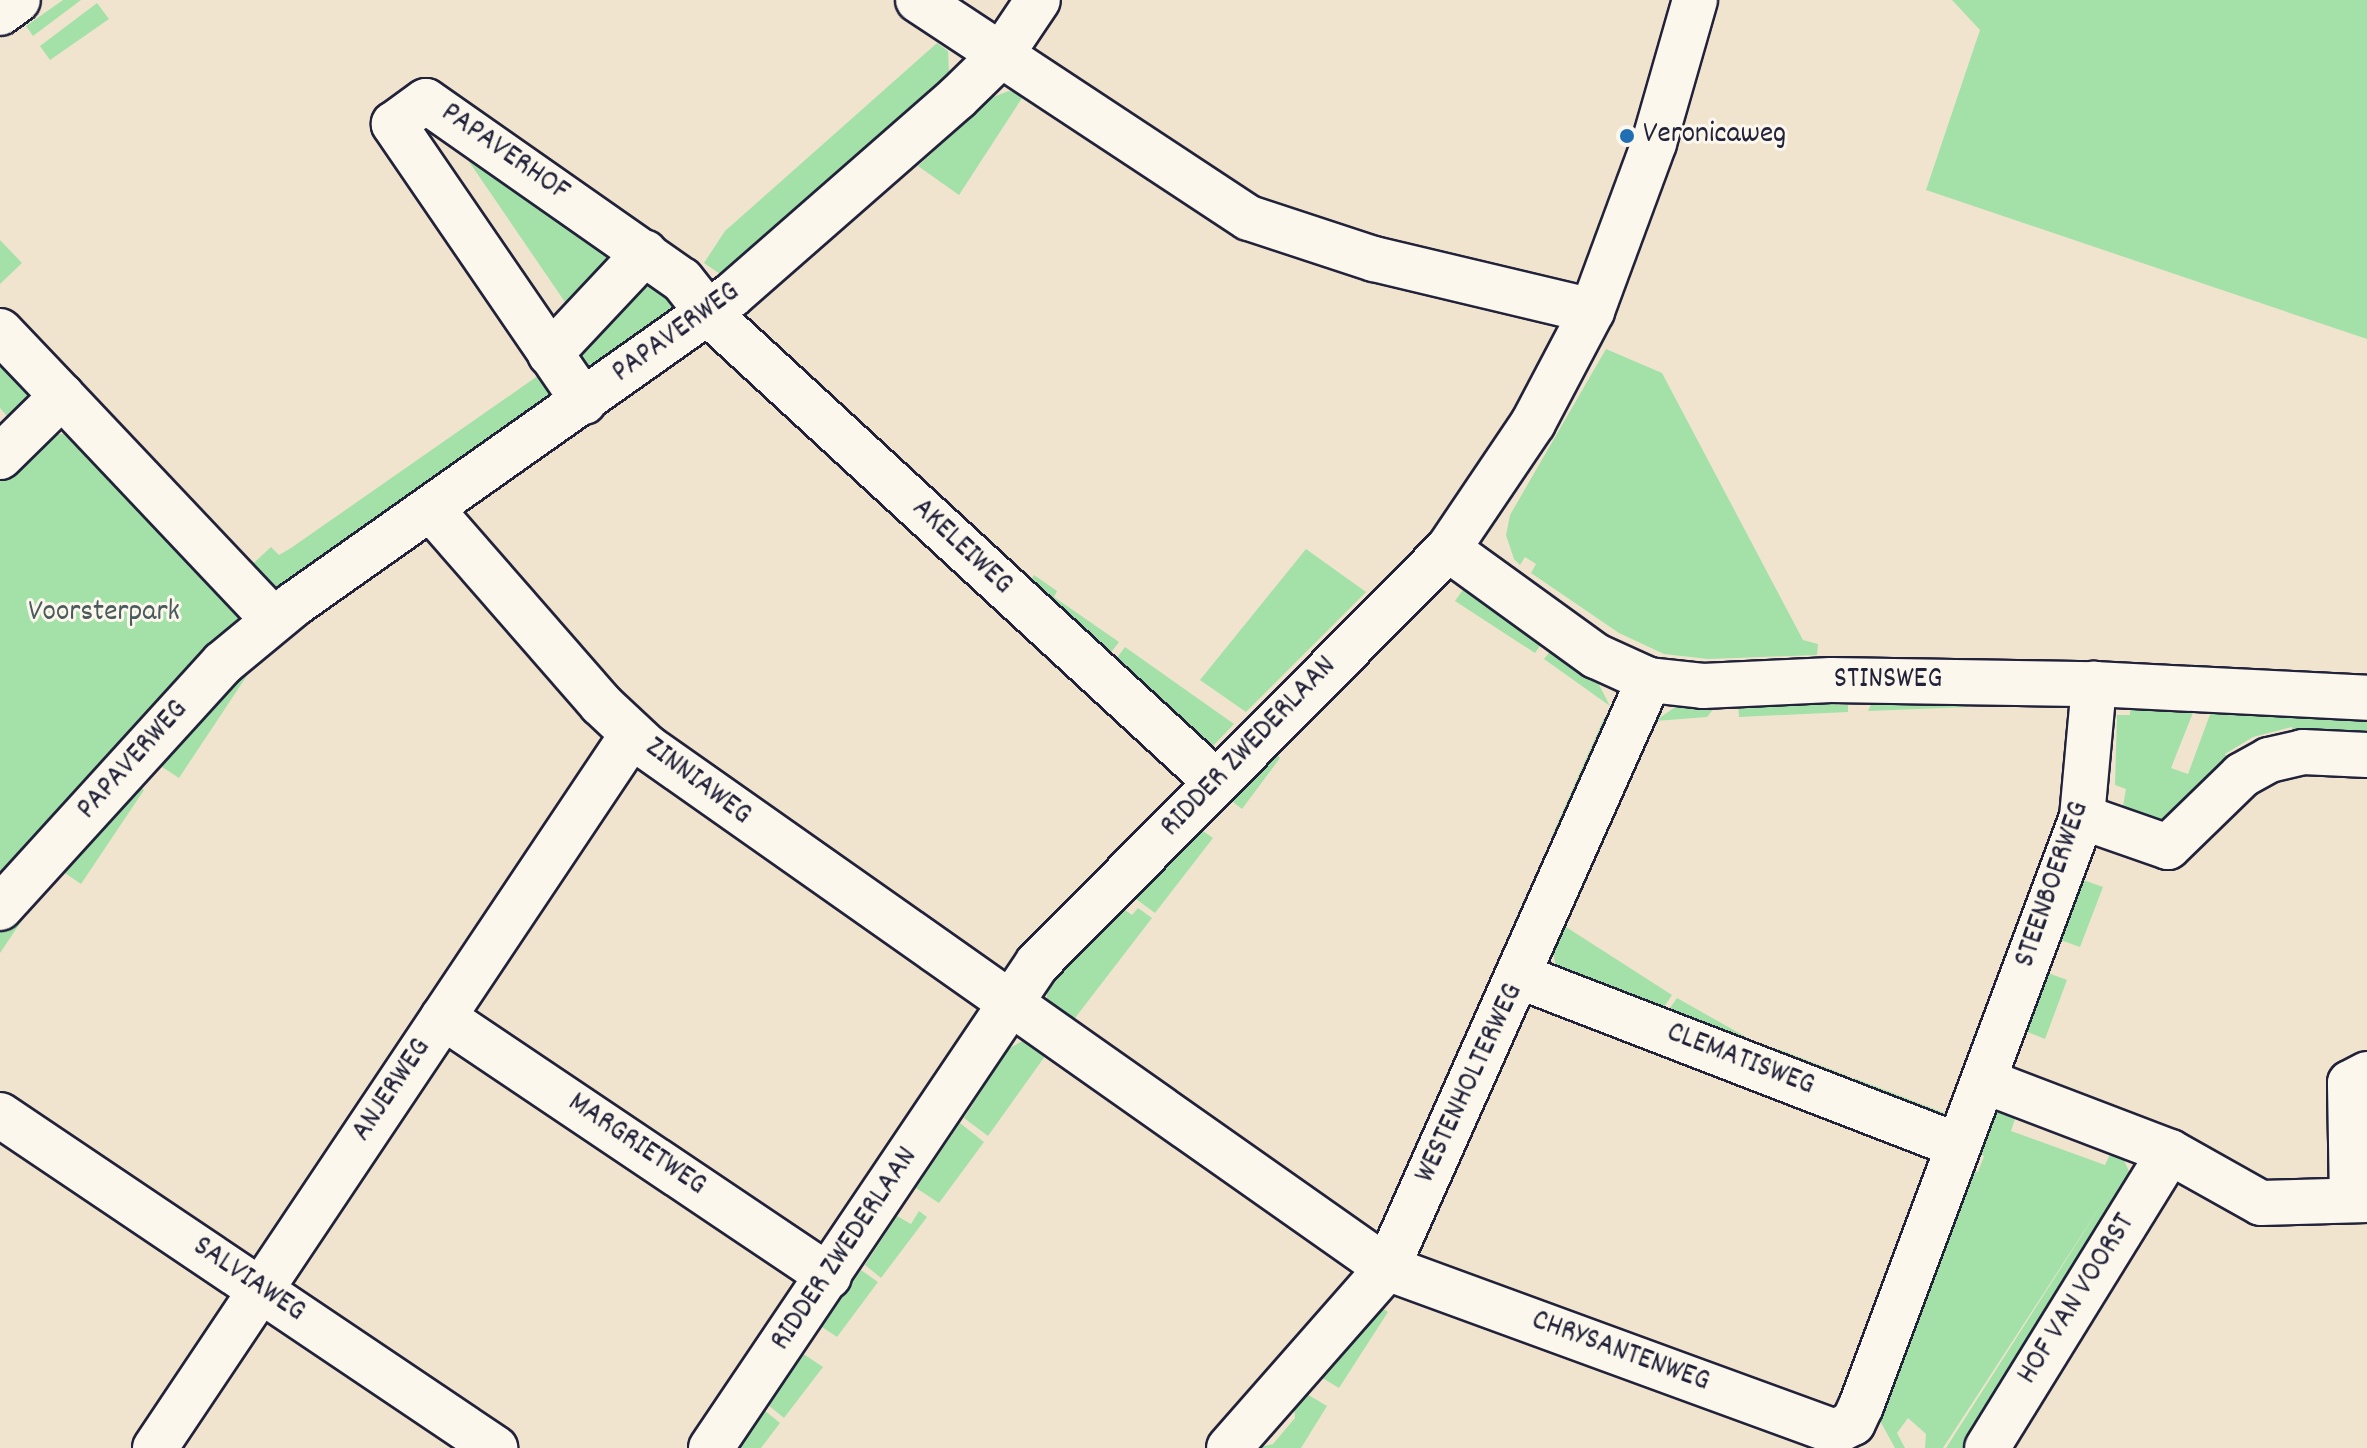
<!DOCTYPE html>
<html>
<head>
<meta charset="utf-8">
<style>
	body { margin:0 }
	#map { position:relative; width:2367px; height:1448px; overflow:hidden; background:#f1e4cf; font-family:Dekko,sans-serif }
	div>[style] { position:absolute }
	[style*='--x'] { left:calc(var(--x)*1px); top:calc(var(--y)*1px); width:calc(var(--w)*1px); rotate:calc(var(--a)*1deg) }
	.green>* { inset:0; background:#a3e1a8 }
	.roads { filter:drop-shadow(2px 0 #22223b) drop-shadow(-2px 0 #22223b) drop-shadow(0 2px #22223b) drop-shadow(0 -2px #22223b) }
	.minor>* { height:44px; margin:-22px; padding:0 22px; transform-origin:22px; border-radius:22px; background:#fbf7ec }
	.dots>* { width:22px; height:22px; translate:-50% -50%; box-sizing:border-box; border:4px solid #fbf7ec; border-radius:50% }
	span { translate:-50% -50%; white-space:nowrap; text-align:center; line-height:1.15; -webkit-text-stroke:6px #fbf7ec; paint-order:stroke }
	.poi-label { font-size:30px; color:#22223b }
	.left { translate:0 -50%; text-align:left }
	.street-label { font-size:30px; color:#22223b }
	.park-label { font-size:30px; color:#495b5c }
</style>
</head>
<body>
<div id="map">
	<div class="green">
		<div style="clip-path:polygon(63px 0,81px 0,33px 36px,26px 26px)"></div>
		<div style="clip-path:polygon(1952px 0,2367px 0,2367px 339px,1926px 190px,1980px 30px)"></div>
		<div style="clip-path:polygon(97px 3px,109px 19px,50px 60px,40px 46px)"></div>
		<div style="clip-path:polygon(937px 43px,948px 51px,949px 72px,957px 77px,726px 278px,704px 263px,725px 231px)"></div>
		<div style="clip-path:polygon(1009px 91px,1024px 95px,959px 195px,918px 166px,993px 97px)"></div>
		<div style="clip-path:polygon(459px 147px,621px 248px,575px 317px,544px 321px,567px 305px)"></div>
		<div style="clip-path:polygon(0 240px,22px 263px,0 284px)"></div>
		<div style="clip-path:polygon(649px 268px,678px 307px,593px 374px,567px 352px)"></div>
		<div style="clip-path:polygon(1606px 349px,1662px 373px,1803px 640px,1818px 644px,1817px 655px,1708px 659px,1664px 654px,1619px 633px,1531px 573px,1536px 564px,1525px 557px,1520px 565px,1514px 559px,1506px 535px,1510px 515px)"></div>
		<div style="clip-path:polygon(0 353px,38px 393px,12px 422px,0 408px)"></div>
		<div style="clip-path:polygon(539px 375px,551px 399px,278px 594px,246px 570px,271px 547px,279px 555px,291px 548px)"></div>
		<div style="clip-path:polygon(63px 434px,71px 436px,240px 606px,243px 620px,0 886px,0 477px,49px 435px)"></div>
		<div style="clip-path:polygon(925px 480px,1006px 555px,1002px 563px,918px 488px)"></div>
		<div style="clip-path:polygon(1306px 549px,1366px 592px,1246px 712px,1200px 680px)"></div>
		<div style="clip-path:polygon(1034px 575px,1057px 591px,1054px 597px,1119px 642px,1105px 660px,1028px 585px)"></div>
		<div style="clip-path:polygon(1465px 587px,1544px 640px,1535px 653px,1455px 601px)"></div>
		<div style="clip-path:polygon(1554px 646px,1595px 677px,1610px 706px,1544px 659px)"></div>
		<div style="clip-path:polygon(1125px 647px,1234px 724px,1212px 747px,1204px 746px,1111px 666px)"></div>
		<div style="clip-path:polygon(260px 656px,179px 778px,153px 761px)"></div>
		<div style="clip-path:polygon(1876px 693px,1974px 695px,1968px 707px,1868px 711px)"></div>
		<div style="clip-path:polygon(1835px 694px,1837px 705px,1848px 705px,1848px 712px,1739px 717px,1738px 703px)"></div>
		<div style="clip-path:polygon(2131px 697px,2198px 700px,2171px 768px,2188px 774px,2215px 701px,2367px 710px,2367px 739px,2294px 737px,2292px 727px,2253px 737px,2225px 754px,2231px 762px,2175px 821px,2138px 824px,2142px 813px,2123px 806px,2126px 789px,2115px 785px,2117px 715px,2130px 715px)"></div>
		<div style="clip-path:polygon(1719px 702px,1707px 717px,1655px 721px,1681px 703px)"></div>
		<div style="clip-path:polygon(1612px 716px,1558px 842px,1551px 838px,1554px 831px,1604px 718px)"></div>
		<div style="clip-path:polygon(1276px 754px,1280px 758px,1242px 809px,1230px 800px)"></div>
		<div style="clip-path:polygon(134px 783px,144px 790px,81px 884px,56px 867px)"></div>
		<div style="clip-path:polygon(1203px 831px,1213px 838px,1155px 913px,1136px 899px)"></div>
		<div style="clip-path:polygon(2075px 877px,2103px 887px,2080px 947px,2052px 937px)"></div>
		<div style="clip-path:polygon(41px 892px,0 953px,0 929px)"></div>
		<div style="clip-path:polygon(1138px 908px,1152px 918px,1065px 1031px,1046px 1005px,1048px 986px,1125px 910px,1132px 915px)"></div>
		<div style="clip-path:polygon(1563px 925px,1672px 995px,1658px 1016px,1556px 967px,1553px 952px)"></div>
		<div style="clip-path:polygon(2040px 970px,2067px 980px,2045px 1039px,2025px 1031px)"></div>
		<div style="clip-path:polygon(1677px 998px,1746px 1037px,1743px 1045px,1663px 1018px)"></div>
		<div style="clip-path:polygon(1028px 1038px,1053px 1045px,988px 1136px,964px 1118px,1008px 1049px)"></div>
		<div style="clip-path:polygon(1778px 1049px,1848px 1076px,1844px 1088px,1775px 1059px)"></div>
		<div style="clip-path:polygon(1854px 1078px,1947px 1114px,1939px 1118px,1849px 1090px)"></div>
		<div style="clip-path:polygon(2011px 1105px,2027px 1110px,2022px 1121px,2015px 1119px,2011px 1131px,2105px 1165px,2110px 1154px,2042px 1129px,2046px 1118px,2117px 1145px,2134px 1182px,1967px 1448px,1946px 1448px,2105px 1199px,1943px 1448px,1925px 1448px,1926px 1434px,1908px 1418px,1897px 1433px,1905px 1448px,1895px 1448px,1874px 1410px,1965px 1168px,1978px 1172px,1984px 1156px,1971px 1151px,1990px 1113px)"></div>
		<div style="clip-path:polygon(960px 1123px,984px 1142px,939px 1203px,916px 1188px)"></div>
		<div style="clip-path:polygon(919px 1211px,927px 1217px,881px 1278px,865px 1265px,897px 1216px,911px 1224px)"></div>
		<div style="clip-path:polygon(861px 1270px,878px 1282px,837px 1337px,822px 1327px)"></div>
		<div style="clip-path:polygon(1381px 1307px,1388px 1312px,1339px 1388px,1319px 1376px)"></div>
		<div style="clip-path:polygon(802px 1353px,823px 1367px,784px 1418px,768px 1405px)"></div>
		<div style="clip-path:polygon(1305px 1393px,1327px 1406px,1301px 1448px,1255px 1448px,1273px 1444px,1295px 1418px,1294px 1405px)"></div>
		<div style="clip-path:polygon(764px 1410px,780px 1423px,761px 1448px,739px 1448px)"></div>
	</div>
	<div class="roads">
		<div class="minor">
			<div style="--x:918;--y:0;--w:396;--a:33.4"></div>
			<div style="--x:1249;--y:218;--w:132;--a:18.2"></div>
			<div style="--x:1374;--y:259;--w:224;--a:13.4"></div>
			<div style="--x:0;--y:13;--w:22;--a:-36"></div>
			<div style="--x:0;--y:331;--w:90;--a:46.4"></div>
			<div style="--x:550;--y:354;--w:139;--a:-46.8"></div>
			<div style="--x:584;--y:402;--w:337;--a:-124.4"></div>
			<div style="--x:394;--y:124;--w:39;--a:-36"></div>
			<div style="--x:426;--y:101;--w:312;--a:35"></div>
			<div style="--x:682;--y:280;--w:42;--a:51.8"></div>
			<div style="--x:708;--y:313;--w:691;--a:42.71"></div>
			<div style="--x:0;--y:457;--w:87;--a:-44.5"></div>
			<div style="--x:62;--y:396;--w:308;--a:46.6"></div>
			<div style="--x:431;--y:509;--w:259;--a:48.9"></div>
			<div style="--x:601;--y:704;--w:63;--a:43.1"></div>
			<div style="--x:647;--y:747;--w:905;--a:35.15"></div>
			<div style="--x:1387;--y:1268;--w:477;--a:20.1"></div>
			<div style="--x:1835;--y:1432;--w:20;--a:-27"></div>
			<div style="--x:1853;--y:1423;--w:19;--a:-65"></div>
			<div style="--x:1861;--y:1406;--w:629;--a:-69.43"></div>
			<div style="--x:2082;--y:817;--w:134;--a:-84.8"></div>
			<div style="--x:1448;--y:549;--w:183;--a:35.9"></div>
			<div style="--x:1596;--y:656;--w:58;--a:24.4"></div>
			<div style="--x:1649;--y:680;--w:54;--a:6.3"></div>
			<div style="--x:1703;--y:686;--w:128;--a:-2.7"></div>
			<div style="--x:1831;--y:680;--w:263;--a:0.9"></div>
			<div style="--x:2094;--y:684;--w:273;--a:2.9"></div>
			<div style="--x:2082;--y:817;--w:91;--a:19.2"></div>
			<div style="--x:2168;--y:847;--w:103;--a:-44.2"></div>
			<div style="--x:2242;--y:775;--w:31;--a:-29"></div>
			<div style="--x:2269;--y:760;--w:35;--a:-13"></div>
			<div style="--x:2303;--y:752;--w:64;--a:2.7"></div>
			<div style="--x:0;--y:908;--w:331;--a:-47.7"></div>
			<div style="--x:223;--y:663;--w:91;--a:-39.6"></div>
			<div style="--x:293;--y:605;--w:537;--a:-35.23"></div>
			<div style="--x:732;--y:295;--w:299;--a:-41.2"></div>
			<div style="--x:957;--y:98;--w:62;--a:-44.3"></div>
			<div style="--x:1001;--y:55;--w:66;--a:-56.1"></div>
			<div style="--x:1521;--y:977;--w:469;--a:21.1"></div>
			<div style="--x:443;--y:1017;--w:465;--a:33.9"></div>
			<div style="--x:1984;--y:1081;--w:199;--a:20.9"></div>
			<div style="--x:2170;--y:1152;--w:104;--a:29.3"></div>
			<div style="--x:2261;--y:1203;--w:106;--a:-1.6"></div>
			<div style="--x:0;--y:1115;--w:597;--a:33.93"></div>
			<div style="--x:2352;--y:1200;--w:117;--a:-91"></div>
			<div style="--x:2350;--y:1083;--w:19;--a:-28"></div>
			<div style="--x:155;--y:1448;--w:858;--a:-56.22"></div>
			<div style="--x:711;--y:1448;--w:584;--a:-56.04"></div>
			<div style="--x:1037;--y:964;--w:584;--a:-45.28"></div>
			<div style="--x:1448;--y:549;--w:152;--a:-56"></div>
			<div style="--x:1533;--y:423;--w:127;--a:-62.2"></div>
			<div style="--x:1592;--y:311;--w:179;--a:-69.7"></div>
			<div style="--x:1654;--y:143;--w:149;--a:-74"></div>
			<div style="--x:1229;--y:1448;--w:240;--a:-48.7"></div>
			<div style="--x:1387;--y:1268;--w:644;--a:-65.98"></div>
			<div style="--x:1987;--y:1448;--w:348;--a:-58.3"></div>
		</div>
	</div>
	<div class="dots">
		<div style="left:1627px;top:136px;background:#1f6fb2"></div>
	</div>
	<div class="poi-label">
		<span class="left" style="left:1643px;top:136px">Veronicaweg</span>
	</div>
	<div class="street-label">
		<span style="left:504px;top:154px;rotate:35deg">PAPAVERHOF</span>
		<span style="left:677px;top:334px;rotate:-36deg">PAPAVERWEG</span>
		<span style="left:961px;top:548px;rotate:43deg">AKELEIWEG</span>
		<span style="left:1888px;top:681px">STINSWEG</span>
		<span style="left:1250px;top:748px;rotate:-46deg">RIDDER ZWEDERLAAN</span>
		<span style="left:134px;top:761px;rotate:-48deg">PAPAVERWEG</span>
		<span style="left:697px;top:783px;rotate:37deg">ZINNIAWEG</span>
		<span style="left:2054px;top:885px;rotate:-71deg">STEENBOERWEG</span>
		<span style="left:1740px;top:1061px;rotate:21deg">CLEMATISWEG</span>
		<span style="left:1471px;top:1084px;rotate:-65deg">WESTENHOLTERWEG</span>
		<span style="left:393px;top:1091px;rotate:-56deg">ANJERWEG</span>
		<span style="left:636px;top:1146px;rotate:34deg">MARGRIETWEG</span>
		<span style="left:846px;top:1250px;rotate:-56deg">RIDDER ZWEDERLAAN</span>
		<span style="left:248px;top:1281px;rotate:34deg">SALVIAWEG</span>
		<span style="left:2078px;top:1300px;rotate:-58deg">HOF VAN VOORST</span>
		<span style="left:1620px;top:1353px;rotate:20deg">CHRYSANTENWEG</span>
	</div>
	<div class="park-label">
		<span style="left:104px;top:614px">Voorsterpark</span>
	</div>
</div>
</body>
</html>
